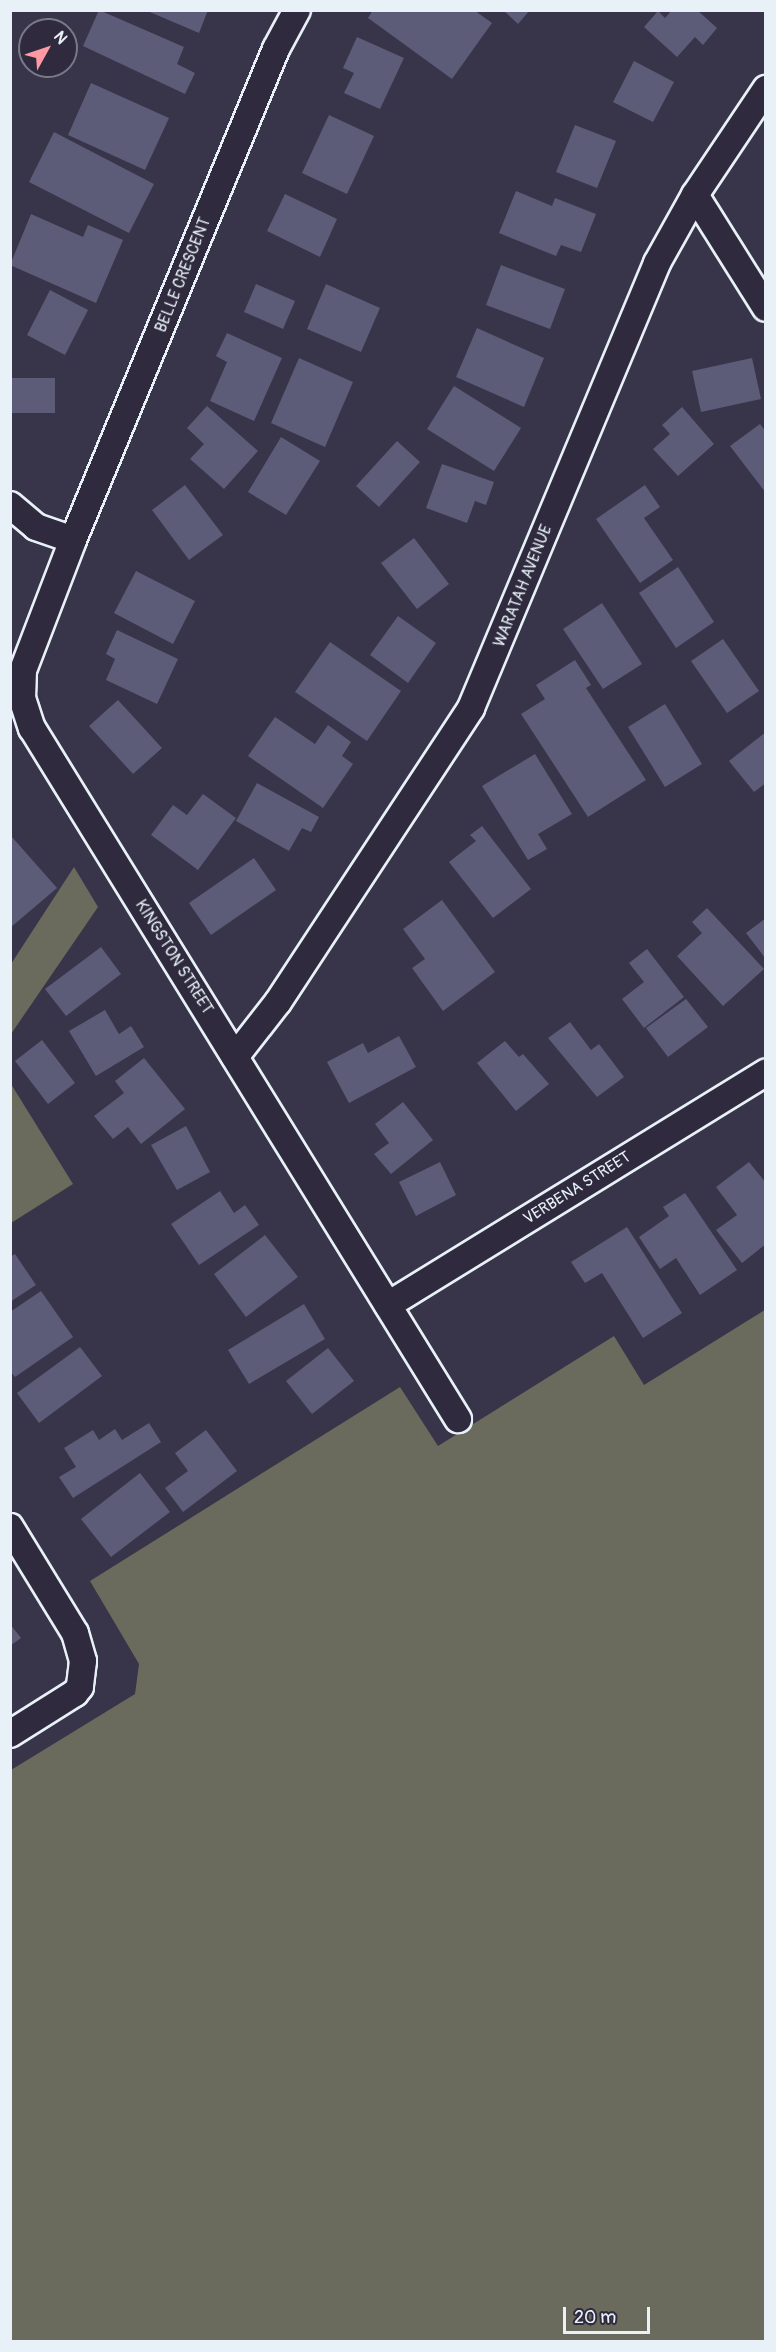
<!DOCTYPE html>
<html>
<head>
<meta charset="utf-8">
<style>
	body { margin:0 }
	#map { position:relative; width:776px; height:2352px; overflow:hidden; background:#383449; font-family:Pangolin,sans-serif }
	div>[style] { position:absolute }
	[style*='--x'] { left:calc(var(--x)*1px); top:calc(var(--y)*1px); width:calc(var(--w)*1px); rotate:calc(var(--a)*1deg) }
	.green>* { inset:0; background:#6a6b5c }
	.building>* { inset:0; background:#5c5c79 }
	.roads { filter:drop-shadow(2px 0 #e8f1f8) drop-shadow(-2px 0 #e8f1f8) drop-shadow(0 2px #e8f1f8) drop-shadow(0 -2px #e8f1f8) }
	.minor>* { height:26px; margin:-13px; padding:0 13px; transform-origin:13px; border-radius:13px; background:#2f2a3d }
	span { translate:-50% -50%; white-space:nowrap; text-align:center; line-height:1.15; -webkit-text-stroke:5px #2f2a3d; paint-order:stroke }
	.street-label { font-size:16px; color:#e8f1f8 }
	.frame { position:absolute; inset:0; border:12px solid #e8f1f8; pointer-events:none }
	.north { position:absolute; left:18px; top:18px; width:60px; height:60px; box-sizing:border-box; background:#2f2a3d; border:2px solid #797a88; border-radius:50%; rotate:50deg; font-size:16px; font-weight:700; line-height:24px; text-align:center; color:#e8f1f8 }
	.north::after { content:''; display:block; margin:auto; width:21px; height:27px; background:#ff9aa2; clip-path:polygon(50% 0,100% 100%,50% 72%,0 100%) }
	.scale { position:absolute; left:563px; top:2307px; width:87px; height:27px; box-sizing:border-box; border:3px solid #e8f1f8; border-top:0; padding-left:8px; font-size:18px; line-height:21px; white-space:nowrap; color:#e8f1f8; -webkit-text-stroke:4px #2f2a3d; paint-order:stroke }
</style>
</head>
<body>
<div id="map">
	<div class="green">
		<div style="clip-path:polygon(74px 867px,98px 907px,11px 1034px,11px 964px)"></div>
		<div style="clip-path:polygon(11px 1084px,73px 1184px,11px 1223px,10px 1223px)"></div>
		<div style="clip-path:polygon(765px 1310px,765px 2341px,11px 2342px,11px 1770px,135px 1694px,139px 1664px,90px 1581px,400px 1387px,438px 1446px,614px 1336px,644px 1385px)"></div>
	</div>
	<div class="building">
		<div style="clip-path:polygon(99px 10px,184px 47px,177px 64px,195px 73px,185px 94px,83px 46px)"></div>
		<div style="clip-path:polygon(145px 10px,208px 10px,199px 33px)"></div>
		<div style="clip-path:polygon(373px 10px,474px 10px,492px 23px,452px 79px,368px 18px)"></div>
		<div style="clip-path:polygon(503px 10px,530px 10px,518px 24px)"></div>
		<div style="clip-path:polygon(672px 10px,697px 10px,717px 28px,703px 45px,695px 37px,677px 57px,644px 27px,658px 11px,665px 18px)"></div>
		<div style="clip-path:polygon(357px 37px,404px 58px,380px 109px,344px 93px,354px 73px,343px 68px)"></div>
		<div style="clip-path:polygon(634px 61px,674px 82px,653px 122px,613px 102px)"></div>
		<div style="clip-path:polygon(91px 83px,169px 118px,145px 170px,68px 135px)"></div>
		<div style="clip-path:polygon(329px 115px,374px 136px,347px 194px,302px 173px)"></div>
		<div style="clip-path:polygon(575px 125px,616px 141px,597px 188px,556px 172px)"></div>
		<div style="clip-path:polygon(54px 132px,154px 184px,129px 233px,29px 182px)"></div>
		<div style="clip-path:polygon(516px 191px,552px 206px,555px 198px,596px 214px,581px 252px,561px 245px,556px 256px,499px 233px)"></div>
		<div style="clip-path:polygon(285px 194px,337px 219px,320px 257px,267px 231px)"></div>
		<div style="clip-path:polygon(31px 214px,83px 237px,88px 225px,123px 240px,96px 303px,10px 265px)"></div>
		<div style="clip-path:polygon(501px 265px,565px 289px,550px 329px,486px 305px)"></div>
		<div style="clip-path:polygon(256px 284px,295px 301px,283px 329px,244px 312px)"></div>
		<div style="clip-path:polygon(326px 284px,380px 308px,361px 352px,307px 329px)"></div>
		<div style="clip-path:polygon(50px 290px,88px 310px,65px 355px,27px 335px)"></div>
		<div style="clip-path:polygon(477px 328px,544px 358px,524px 407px,456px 377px)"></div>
		<div style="clip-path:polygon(227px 333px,282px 358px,254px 421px,210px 401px,227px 362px,216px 356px)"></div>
		<div style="clip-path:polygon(299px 358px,353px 382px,325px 447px,271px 423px)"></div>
		<div style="clip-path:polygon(752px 358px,761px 399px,701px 412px,692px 371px)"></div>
		<div style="clip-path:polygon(10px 378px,55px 378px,55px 413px,10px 413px)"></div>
		<div style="clip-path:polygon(454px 386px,521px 428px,494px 471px,427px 429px)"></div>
		<div style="clip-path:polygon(207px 406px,258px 451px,224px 489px,190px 459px,204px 444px,187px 428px)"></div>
		<div style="clip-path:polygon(682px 407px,714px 444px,678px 476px,653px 449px,670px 434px,662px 425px)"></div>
		<div style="clip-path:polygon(760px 424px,766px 432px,766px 493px,730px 446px)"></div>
		<div style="clip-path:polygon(281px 437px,320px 461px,286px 515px,248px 492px)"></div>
		<div style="clip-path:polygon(397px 441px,420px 462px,379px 507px,356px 486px)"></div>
		<div style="clip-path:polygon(442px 464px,494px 482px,486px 505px,475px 501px,467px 523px,426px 508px)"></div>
		<div style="clip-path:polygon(185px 485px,223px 535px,189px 560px,152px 510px)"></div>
		<div style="clip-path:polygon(645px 485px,660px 507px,644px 518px,673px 560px,640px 583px,596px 519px)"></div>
		<div style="clip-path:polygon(414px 538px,449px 584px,417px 609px,381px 563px)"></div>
		<div style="clip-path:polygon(678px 567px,714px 622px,676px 648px,639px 593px)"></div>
		<div style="clip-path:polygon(136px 571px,195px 601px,173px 644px,114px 613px)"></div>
		<div style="clip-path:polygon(602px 603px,642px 664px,603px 689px,563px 629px)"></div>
		<div style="clip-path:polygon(398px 616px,436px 643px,408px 683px,370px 655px)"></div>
		<div style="clip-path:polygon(117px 630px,178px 659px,157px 704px,106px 680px,115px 659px,106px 654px)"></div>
		<div style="clip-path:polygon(723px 639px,759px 691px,727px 713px,691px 661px)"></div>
		<div style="clip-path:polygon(330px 642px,401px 691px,367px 741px,295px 692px)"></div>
		<div style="clip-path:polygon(575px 660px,591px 685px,586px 688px,646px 780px,588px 817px,521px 714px,545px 699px,536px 685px)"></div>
		<div style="clip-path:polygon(118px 700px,162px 748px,133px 774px,89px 726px)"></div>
		<div style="clip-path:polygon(665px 704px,702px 764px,665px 787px,628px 727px)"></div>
		<div style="clip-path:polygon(275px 717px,315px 744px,328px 725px,351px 742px,342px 756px,353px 764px,323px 808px,248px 756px)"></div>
		<div style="clip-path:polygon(766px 732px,766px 783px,754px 792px,729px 761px)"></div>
		<div style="clip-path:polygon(535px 754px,572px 814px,538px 834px,547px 849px,528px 860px,482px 786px)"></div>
		<div style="clip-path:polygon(257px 783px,319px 817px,311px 832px,302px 828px,289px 851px,236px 821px)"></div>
		<div style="clip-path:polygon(203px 794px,236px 818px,198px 870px,151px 835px,173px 805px,187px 815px)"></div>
		<div style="clip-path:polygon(482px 826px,531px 889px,493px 918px,449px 862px,476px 841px,470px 835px)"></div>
		<div style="clip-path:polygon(12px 837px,57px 888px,10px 928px,10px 838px)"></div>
		<div style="clip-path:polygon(254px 858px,276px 890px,211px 935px,189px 903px)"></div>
		<div style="clip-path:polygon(442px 900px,495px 972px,443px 1011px,412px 968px,425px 959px,403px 929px)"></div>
		<div style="clip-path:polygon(707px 908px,764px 969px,723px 1006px,677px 956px,702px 933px,692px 922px)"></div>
		<div style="clip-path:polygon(766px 918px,766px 959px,746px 933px)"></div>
		<div style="clip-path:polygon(101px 947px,121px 974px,66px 1016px,45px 989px)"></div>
		<div style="clip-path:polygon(647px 949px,684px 997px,644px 1028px,622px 999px,644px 982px,629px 963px)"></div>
		<div style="clip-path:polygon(686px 999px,708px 1027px,668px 1057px,646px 1028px)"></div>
		<div style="clip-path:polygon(105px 1010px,119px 1034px,131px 1026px,144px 1047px,96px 1076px,69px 1031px)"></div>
		<div style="clip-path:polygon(570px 1022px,591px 1050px,599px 1044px,624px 1077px,597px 1097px,548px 1038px)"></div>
		<div style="clip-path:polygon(399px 1036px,416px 1067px,349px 1103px,327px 1062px,363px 1043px,368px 1053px)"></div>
		<div style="clip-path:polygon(42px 1040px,75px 1083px,48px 1104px,15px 1061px)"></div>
		<div style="clip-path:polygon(505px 1041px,519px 1057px,523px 1054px,549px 1084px,516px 1111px,477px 1063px)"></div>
		<div style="clip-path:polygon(144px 1058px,185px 1109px,141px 1144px,128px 1127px,113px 1139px,94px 1116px,124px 1093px,115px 1081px)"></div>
		<div style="clip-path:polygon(403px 1102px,433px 1140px,391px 1174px,374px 1154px,389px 1143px,375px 1124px)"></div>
		<div style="clip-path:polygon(186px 1126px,210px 1172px,177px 1190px,151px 1145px)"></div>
		<div style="clip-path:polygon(440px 1162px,456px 1195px,416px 1216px,399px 1182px)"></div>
		<div style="clip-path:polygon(749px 1162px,766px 1183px,766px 1244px,742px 1263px,716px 1230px,737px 1215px,716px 1187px)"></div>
		<div style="clip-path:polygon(220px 1191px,234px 1213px,245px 1205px,259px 1225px,199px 1265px,171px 1224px)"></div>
		<div style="clip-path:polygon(685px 1193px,737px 1270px,700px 1295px,676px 1258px,660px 1269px,639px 1237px,669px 1216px,663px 1207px)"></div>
		<div style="clip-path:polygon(627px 1227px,682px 1313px,643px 1338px,602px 1273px,585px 1283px,571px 1262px)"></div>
		<div style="clip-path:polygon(265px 1235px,298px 1277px,246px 1317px,214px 1274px)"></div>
		<div style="clip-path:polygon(15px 1254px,36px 1285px,10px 1302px,10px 1257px)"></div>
		<div style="clip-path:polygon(41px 1291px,73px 1337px,15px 1377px,10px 1371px,10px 1312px)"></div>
		<div style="clip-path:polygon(304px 1304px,325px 1339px,249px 1384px,228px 1350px)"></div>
		<div style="clip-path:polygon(80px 1347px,102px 1376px,39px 1423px,17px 1393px)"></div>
		<div style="clip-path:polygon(328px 1348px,354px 1381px,312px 1414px,286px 1381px)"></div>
		<div style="clip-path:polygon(149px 1423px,161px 1442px,73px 1498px,59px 1477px,76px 1467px,64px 1448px,93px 1430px,99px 1440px,115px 1429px,122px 1440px)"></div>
		<div style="clip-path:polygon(206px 1430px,237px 1471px,183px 1512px,165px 1488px,188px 1471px,175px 1453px)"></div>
		<div style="clip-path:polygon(140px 1473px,170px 1512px,111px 1557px,81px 1519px)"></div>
		<div style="clip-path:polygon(10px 1624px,21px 1638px,10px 1646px)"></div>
	</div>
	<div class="roads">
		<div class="minor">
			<div style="--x:695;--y:195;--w:133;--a:57.9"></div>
			<div style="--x:10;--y:505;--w:34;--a:40"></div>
			<div style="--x:36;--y:527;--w:39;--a:19"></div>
			<div style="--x:73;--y:540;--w:139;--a:111"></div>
			<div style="--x:23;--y:670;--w:28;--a:92"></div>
			<div style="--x:22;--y:698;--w:32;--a:72"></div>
			<div style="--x:32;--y:728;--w:812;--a:58.35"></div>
			<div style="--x:73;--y:540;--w:531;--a:-67.54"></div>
			<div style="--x:276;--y:49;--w:44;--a:-61.7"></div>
			<div style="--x:235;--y:1057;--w:70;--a:-52"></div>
			<div style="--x:278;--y:1002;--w:352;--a:-56.7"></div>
			<div style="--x:471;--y:708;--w:482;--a:-67.3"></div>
			<div style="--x:657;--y:263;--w:78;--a:-60.8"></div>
			<div style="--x:695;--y:195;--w:128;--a:-56.2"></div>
			<div style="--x:388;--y:1305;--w:444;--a:-31.6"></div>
			<div style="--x:10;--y:1527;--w:124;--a:58.5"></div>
			<div style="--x:75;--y:1633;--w:29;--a:74"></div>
			<div style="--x:83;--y:1661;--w:26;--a:97"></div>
			<div style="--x:80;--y:1687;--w:8;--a:130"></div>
			<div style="--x:75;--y:1693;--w:77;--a:147.8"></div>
		</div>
	</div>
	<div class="street-label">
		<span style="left:183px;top:275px;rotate:-68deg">BELLE CRESCENT</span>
		<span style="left:523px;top:586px;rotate:-68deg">WARATAH AVENUE</span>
		<span style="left:174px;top:957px;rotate:58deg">KINGSTON STREET</span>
		<span style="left:577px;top:1188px;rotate:-32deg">VERBENA STREET</span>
	</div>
	<div class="frame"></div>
	<div class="north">N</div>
	<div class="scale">20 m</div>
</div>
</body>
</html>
